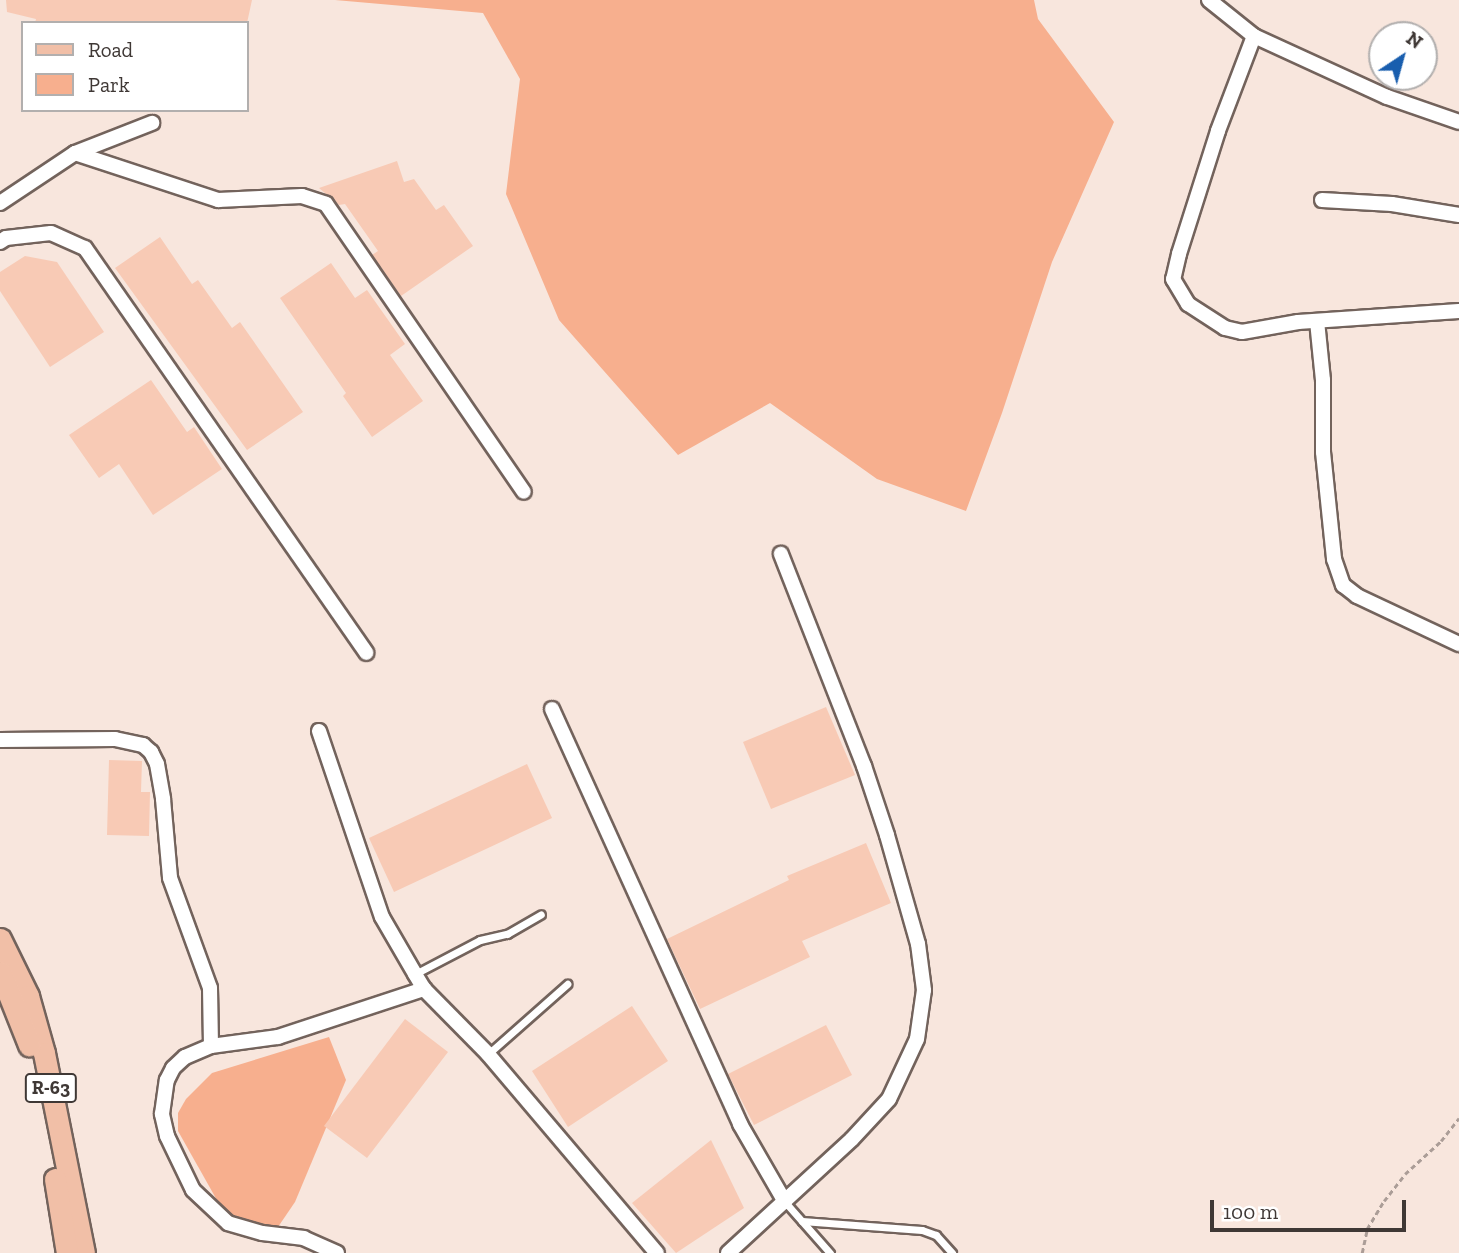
<!DOCTYPE html>
<html>
<head>
<meta charset="utf-8">
<style>
	body { margin:0 }
	#map { position:relative; width:1459px; height:1253px; overflow:hidden; background:#f8e6dd; font-family:"Zilla Slab",serif }
	div>[style] { position:absolute }
	[style*='--x'] { left:calc(var(--x)*1px); top:calc(var(--y)*1px); width:calc(var(--w)*1px); rotate:calc(var(--a)*1deg) }
	.green>* { inset:0; background:#f7af8e }
	.building>* { inset:0; background:#f8cab5 }
	.path>* { height:2.5px; margin-top:-1.25px; transform-origin:0; background:repeating-linear-gradient(90deg,#ab9d97 0 5px,transparent 0 8.5px) }
	.roads { filter:drop-shadow(2px 0 #73635c) drop-shadow(-2px 0 #73635c) drop-shadow(0 2px #73635c) drop-shadow(0 -2px #73635c) }
	.service>* { height:7px; margin:-3.5px; padding:0 3.5px; transform-origin:3.5px; border-radius:3.5px; background:#fff }
	.minor>* { height:14px; margin:-7px; padding:0 7px; transform-origin:7px; border-radius:7px; background:#fff }
	.primary>* { height:21px; margin:-10.5px; padding:0 10.5px; transform-origin:10.5px; border-radius:10.5px; background:#f1bfa7 }
	span { translate:-50% -50%; white-space:nowrap; text-align:center; line-height:1.15; -webkit-text-stroke:6px #fff; paint-order:stroke }
	.shield-label span { padding:2px 5px; background:#fff; border:2px solid; border-radius:5px; -webkit-text-stroke-width:0 }
	.shield-label { font-size:19px; color:#3f3835; font-weight:700 }
	.legend { position:absolute; left:21px; top:21px; width:228px; height:91px; box-sizing:border-box; background:#fff; border:2px solid #b2afae; margin:0; padding:9px 12px; list-style:none; font-size:21px; color:#3f3835 }
	.legend li { display:flex; align-items:center; gap:14px; height:35px }
	.legend b { width:35px; border:2px solid #b2afae }
	.north { position:absolute; left:1368px; top:21px; width:70px; height:70px; box-sizing:border-box; background:#fff; border:2px solid #b2afae; border-radius:50%; rotate:36deg; font-size:19px; font-weight:700; line-height:28px; text-align:center; color:#3f3835 }
	.north::after { content:''; display:block; margin:auto; width:24px; height:32px; background:#195eae; clip-path:polygon(50% 0,100% 100%,50% 72%,0 100%) }
	.scale { position:absolute; left:1210px; top:1200px; width:196px; height:32px; box-sizing:border-box; border:4px solid #3f3835; border-top:0; padding-left:9px; font-size:21px; line-height:24px; white-space:nowrap; color:#3f3835; -webkit-text-stroke:5px #fff; paint-order:stroke }
</style>
</head>
<body>
<div id="map">
	<div class="green">
		<div style="clip-path:polygon(335px 0,1034px 0,1038px 19px,1114px 122px,1052px 262px,1002px 413px,966px 511px,877px 479px,770px 403px,678px 455px,559px 320px,506px 194px,520px 79px,483px 13px)"></div>
		<div style="clip-path:polygon(329px 1037px,346px 1080px,295px 1202px,278px 1227px,238px 1225px,218px 1202px,178px 1131px,178px 1113px,186px 1099px,212px 1073px)"></div>
	</div>
	<div class="building">
		<div style="clip-path:polygon(6px 0,252px 0,247px 23px,35px 23px,36px 19px,7px 12px)"></div>
		<div style="clip-path:polygon(397px 161px,404px 182px,414px 179px,436px 210px,444px 205px,473px 246px,401px 296px,372px 255px,378px 251px,345px 204px,339px 205px,319px 188px)"></div>
		<div style="clip-path:polygon(160px 237px,192px 284px,198px 280px,232px 328px,240px 322px,303px 412px,247px 450px,115px 268px)"></div>
		<div style="clip-path:polygon(25px 256px,57px 262px,104px 332px,50px 367px,0 291px,0 272px)"></div>
		<div style="clip-path:polygon(331px 263px,355px 298px,367px 290px,405px 344px,390px 355px,423px 401px,372px 437px,343px 396px,346px 393px,280px 298px)"></div>
		<div style="clip-path:polygon(151px 380px,187px 432px,194px 427px,222px 469px,153px 515px,119px 464px,99px 478px,69px 435px)"></div>
		<div style="clip-path:polygon(826px 707px,855px 775px,771px 809px,743px 742px)"></div>
		<div style="clip-path:polygon(109px 760px,142px 761px,141px 792px,150px 792px,149px 836px,107px 835px)"></div>
		<div style="clip-path:polygon(527px 764px,552px 818px,394px 892px,369px 838px)"></div>
		<div style="clip-path:polygon(866px 843px,891px 903px,802px 941px,810px 957px,700px 1009px,667px 939px,789px 880px,787px 876px)"></div>
		<div style="clip-path:polygon(632px 1006px,668px 1061px,568px 1127px,532px 1071px)"></div>
		<div style="clip-path:polygon(405px 1019px,448px 1052px,367px 1158px,324px 1126px)"></div>
		<div style="clip-path:polygon(826px 1025px,852px 1075px,754px 1125px,728px 1074px)"></div>
		<div style="clip-path:polygon(711px 1140px,744px 1208px,676px 1253px,632px 1203px)"></div>
	</div>
	<div class="path">
		<div style="--x:1362;--y:1253;--w:25;--a:-78"></div>
		<div style="--x:1367;--y:1229;--w:33;--a:-59"></div>
		<div style="--x:1384;--y:1201;--w:34;--a:-52"></div>
		<div style="--x:1405;--y:1174;--w:49;--a:-42.5"></div>
		<div style="--x:1441;--y:1141;--w:29;--a:-52"></div>
	</div>
	<div class="roads">
		<div class="service">
			<div style="--x:415;--y:974;--w:73;--a:-27.6"></div>
			<div style="--x:480;--y:940;--w:28;--a:-13"></div>
			<div style="--x:507;--y:934;--w:39;--a:-30"></div>
			<div style="--x:488;--y:1054;--w:106;--a:-41.5"></div>
			<div style="--x:785;--y:1202;--w:68;--a:48.6"></div>
			<div style="--x:802;--y:1221;--w:120;--a:4.3"></div>
			<div style="--x:922;--y:1230;--w:15;--a:20"></div>
			<div style="--x:936;--y:1235;--w:24;--a:48"></div>
		</div>
		<div class="minor">
			<div style="--x:1209;--y:0;--w:58;--a:38.7"></div>
			<div style="--x:1254;--y:36;--w:146;--a:24.6"></div>
			<div style="--x:1387;--y:97;--w:76;--a:19.1"></div>
			<div style="--x:1254;--y:36;--w:102;--a:110.8"></div>
			<div style="--x:1218;--y:131;--w:129;--a:107.6"></div>
			<div style="--x:1179;--y:254;--w:26;--a:103"></div>
			<div style="--x:1173;--y:279;--w:29;--a:59"></div>
			<div style="--x:1188;--y:304;--w:44;--a:33"></div>
			<div style="--x:1225;--y:328;--w:17;--a:13"></div>
			<div style="--x:1242;--y:332;--w:57;--a:-10.1"></div>
			<div style="--x:1298;--y:322;--w:161;--a:-3.9"></div>
			<div style="--x:75;--y:153;--w:83;--a:-21.3"></div>
			<div style="--x:1322;--y:200;--w:70;--a:3.3"></div>
			<div style="--x:1392;--y:204;--w:68;--a:9.3"></div>
			<div style="--x:0;--y:203;--w:90;--a:-33.7"></div>
			<div style="--x:75;--y:153;--w:151;--a:18.2"></div>
			<div style="--x:218;--y:200;--w:84;--a:-2.7"></div>
			<div style="--x:302;--y:196;--w:25;--a:18"></div>
			<div style="--x:326;--y:204;--w:349;--a:55.5"></div>
			<div style="--x:0;--y:242;--w:7;--a:-34"></div>
			<div style="--x:6;--y:238;--w:45;--a:-6.3"></div>
			<div style="--x:51;--y:233;--w:37;--a:24"></div>
			<div style="--x:85;--y:248;--w:493;--a:55.2"></div>
			<div style="--x:1317;--y:321;--w:59;--a:84.2"></div>
			<div style="--x:1323;--y:380;--w:72;--a:90"></div>
			<div style="--x:1323;--y:452;--w:108;--a:84.1"></div>
			<div style="--x:1334;--y:559;--w:28;--a:71"></div>
			<div style="--x:1343;--y:585;--w:18;--a:38"></div>
			<div style="--x:1357;--y:596;--w:113;--a:25.2"></div>
			<div style="--x:552;--y:709;--w:456;--a:65.6"></div>
			<div style="--x:740;--y:1124;--w:90;--a:60"></div>
			<div style="--x:319;--y:731;--w:196;--a:71.3"></div>
			<div style="--x:382;--y:917;--w:66;--a:59.9"></div>
			<div style="--x:415;--y:974;--w:17;--a:59"></div>
			<div style="--x:424;--y:989;--w:91;--a:45.4"></div>
			<div style="--x:488;--y:1054;--w:261;--a:49.7"></div>
			<div style="--x:0;--y:740;--w:115;--a:-0.5"></div>
			<div style="--x:115;--y:739;--w:29;--a:12"></div>
			<div style="--x:143;--y:745;--w:11;--a:41"></div>
			<div style="--x:151;--y:752;--w:13;--a:63"></div>
			<div style="--x:157;--y:764;--w:36;--a:80"></div>
			<div style="--x:163;--y:799;--w:79;--a:84.9"></div>
			<div style="--x:170;--y:878;--w:117;--a:70"></div>
			<div style="--x:210;--y:988;--w:58;--a:89"></div>
			<div style="--x:337;--y:1253;--w:36;--a:-156"></div>
			<div style="--x:304;--y:1238;--w:42;--a:-173.2"></div>
			<div style="--x:262;--y:1233;--w:35;--a:-164"></div>
			<div style="--x:228;--y:1223;--w:48;--a:-136.7"></div>
			<div style="--x:193;--y:1190;--w:60;--a:-115.7"></div>
			<div style="--x:167;--y:1136;--w:23;--a:-103"></div>
			<div style="--x:162;--y:1114;--w:34;--a:-82"></div>
			<div style="--x:167;--y:1080;--w:13;--a:-63"></div>
			<div style="--x:173;--y:1068;--w:16;--a:-43"></div>
			<div style="--x:185;--y:1057;--w:28;--a:-23"></div>
			<div style="--x:211;--y:1046;--w:68;--a:-7.7"></div>
			<div style="--x:278;--y:1037;--w:154;--a:-18.2"></div>
			<div style="--x:728;--y:1253;--w:168;--a:-42.6"></div>
			<div style="--x:852;--y:1139;--w:54;--a:-47.2"></div>
			<div style="--x:889;--y:1099;--w:66;--a:-65"></div>
			<div style="--x:917;--y:1039;--w:49;--a:-81.9"></div>
			<div style="--x:924;--y:990;--w:46;--a:-97.4"></div>
			<div style="--x:918;--y:944;--w:113;--a:-105.9"></div>
			<div style="--x:887;--y:835;--w:73;--a:-108.4"></div>
			<div style="--x:864;--y:766;--w:228;--a:-111.4"></div>
		</div>
		<div class="primary">
			<div style="--x:0;--y:939;--w:64;--a:63.8"></div>
			<div style="--x:28;--y:996;--w:59;--a:74.3"></div>
			<div style="--x:44;--y:1053;--w:204;--a:78.7"></div>
			<div style="--x:0;--y:972;--w:79;--a:68.3"></div>
			<div style="--x:55;--y:1179;--w:75;--a:80.8"></div>
		</div>
	</div>
	<div class="shield-label">
		<span style="left:51px;top:1088px">R-63</span>
	</div>
	<ul class="legend">
	<li><b style="height:9px;background:#f1bfa7"></b>Road</li>
	<li><b style="height:19px;background:#f7af8e"></b>Park</li>
	</ul>
	<div class="north">N</div>
	<div class="scale">100 m</div>
</div>
</body>
</html>
